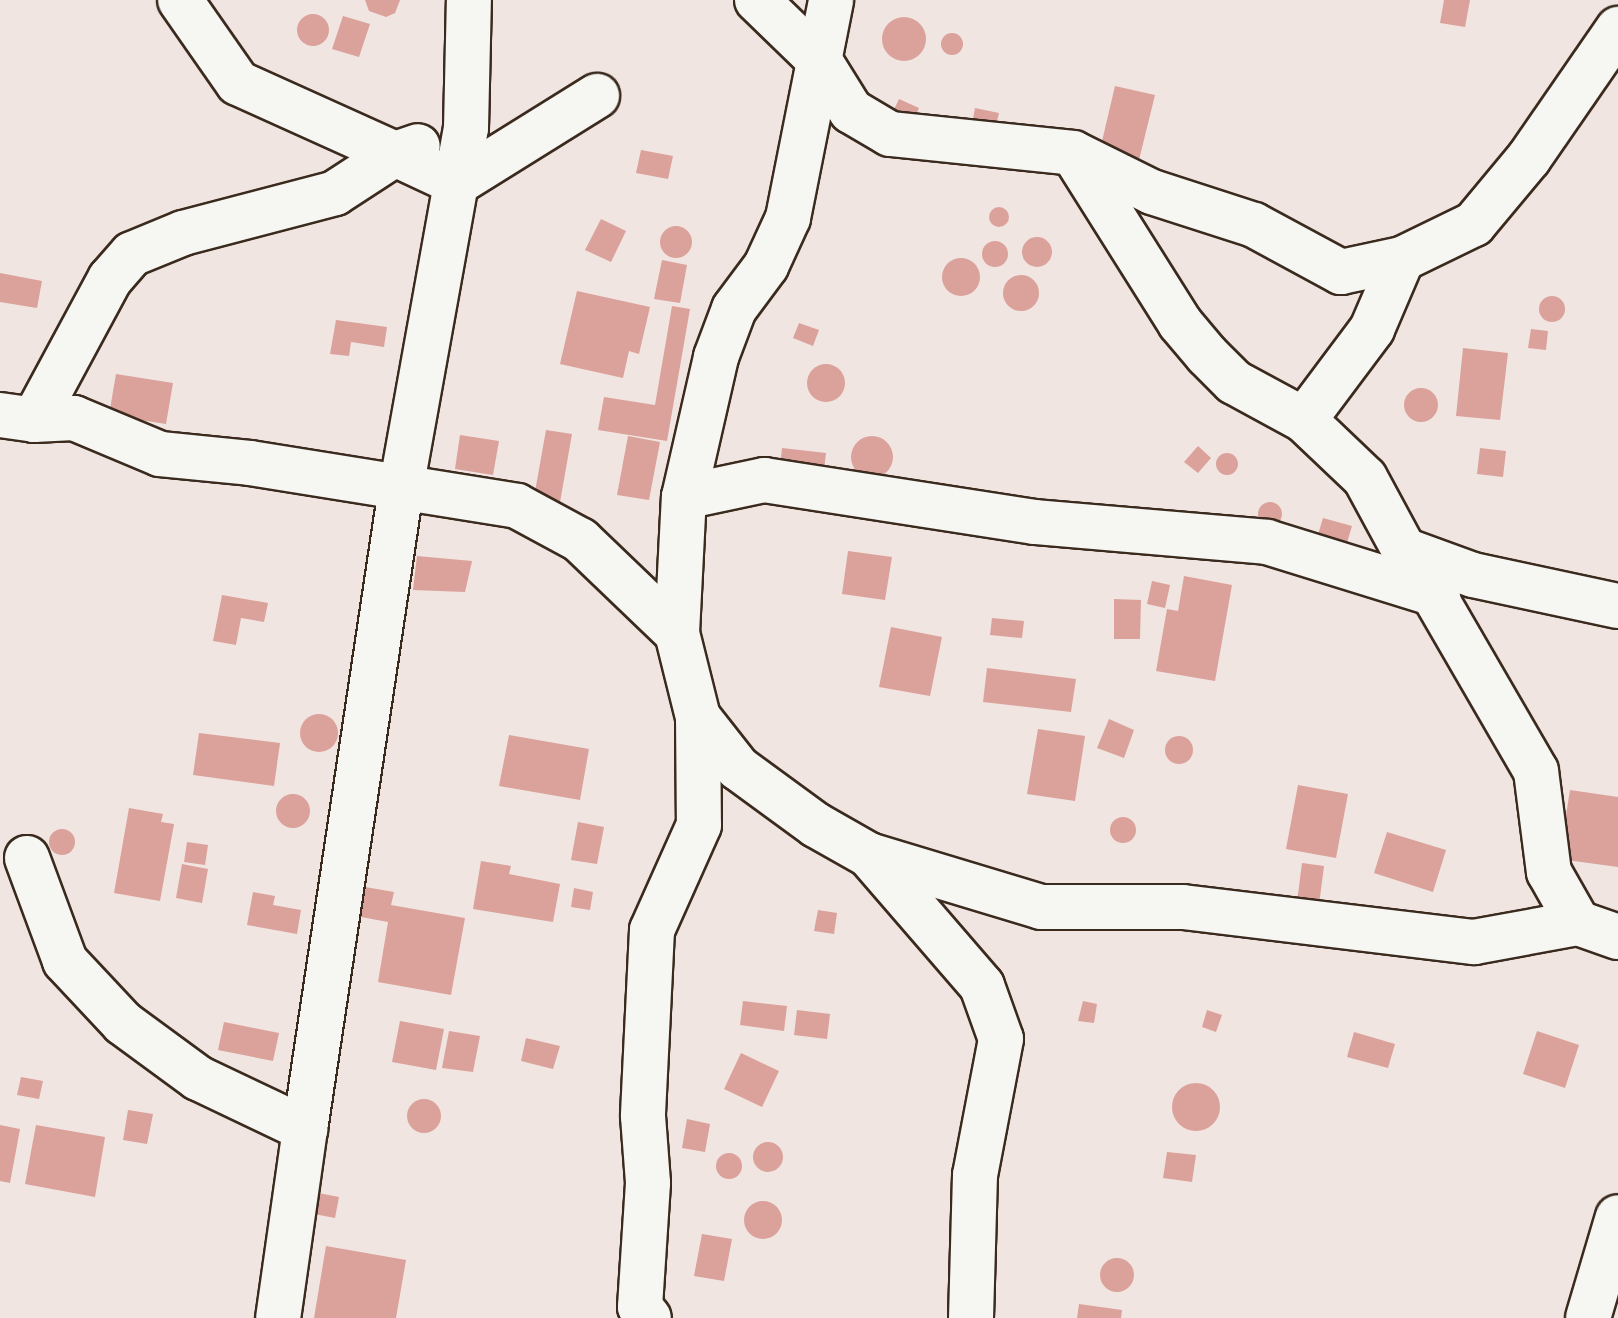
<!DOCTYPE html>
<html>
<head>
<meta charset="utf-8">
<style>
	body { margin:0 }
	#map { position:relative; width:1618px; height:1318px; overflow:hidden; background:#f1e5e1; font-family:Kalam,sans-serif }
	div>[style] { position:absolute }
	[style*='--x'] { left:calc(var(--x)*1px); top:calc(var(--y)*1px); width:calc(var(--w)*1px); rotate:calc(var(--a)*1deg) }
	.building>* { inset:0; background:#dba19b }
	.round { border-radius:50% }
	.roads { filter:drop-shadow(2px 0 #3b2a1e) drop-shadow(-2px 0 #3b2a1e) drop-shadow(0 2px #3b2a1e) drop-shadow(0 -2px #3b2a1e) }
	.street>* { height:44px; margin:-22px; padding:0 22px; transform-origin:22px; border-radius:22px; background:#f6f6f2 }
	span { translate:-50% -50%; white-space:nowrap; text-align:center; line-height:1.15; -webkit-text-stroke:6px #f6f6f2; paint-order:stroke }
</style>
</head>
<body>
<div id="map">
	<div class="building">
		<div style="clip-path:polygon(365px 0,400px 0,395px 13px,386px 17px,369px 11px)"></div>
		<div style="clip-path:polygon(1444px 0,1470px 0,1465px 27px,1440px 23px)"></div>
		<div class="round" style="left:297px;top:14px;width:32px;height:32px"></div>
		<div style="clip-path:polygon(343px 16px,370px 24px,359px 57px,332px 49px)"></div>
		<div class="round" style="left:882px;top:17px;width:44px;height:44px"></div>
		<div class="round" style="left:941px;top:33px;width:22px;height:22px"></div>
		<div style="clip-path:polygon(1115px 86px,1155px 95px,1138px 164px,1099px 154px)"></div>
		<div style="clip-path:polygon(899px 99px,919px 108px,908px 132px,888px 122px)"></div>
		<div style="clip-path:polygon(975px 108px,999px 113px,994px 134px,971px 129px)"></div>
		<div style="clip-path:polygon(641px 150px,673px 156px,668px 179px,636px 173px)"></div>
		<div class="round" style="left:989px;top:207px;width:20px;height:20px"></div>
		<div style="clip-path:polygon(601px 219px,626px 231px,611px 262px,585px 250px)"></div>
		<div class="round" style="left:660px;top:226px;width:32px;height:32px"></div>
		<div class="round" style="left:1022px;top:237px;width:30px;height:30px"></div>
		<div class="round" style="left:982px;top:241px;width:26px;height:26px"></div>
		<div class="round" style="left:942px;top:258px;width:38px;height:38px"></div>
		<div style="clip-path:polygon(662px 260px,687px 265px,680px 303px,654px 299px)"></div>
		<div style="clip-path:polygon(0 273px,42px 281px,37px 308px,0 302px)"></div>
		<div class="round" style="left:1003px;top:275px;width:36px;height:36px"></div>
		<div style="clip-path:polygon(577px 291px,650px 307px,639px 354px,629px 351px,623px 378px,560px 364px)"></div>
		<div class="round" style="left:1539px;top:296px;width:26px;height:26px"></div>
		<div style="clip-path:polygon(672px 306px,690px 309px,667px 441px,598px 430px,604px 397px,655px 405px)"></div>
		<div style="clip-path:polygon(336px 320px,387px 327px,384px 347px,351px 342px,349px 356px,330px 354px)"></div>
		<div style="clip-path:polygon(799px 323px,819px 330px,813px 346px,793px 338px)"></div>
		<div style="clip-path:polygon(1531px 329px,1548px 331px,1546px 350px,1528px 348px)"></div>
		<div style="clip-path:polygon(1463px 348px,1508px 353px,1500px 420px,1456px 416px)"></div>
		<div class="round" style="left:807px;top:364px;width:38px;height:38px"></div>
		<div style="clip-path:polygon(116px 374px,173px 383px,166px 424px,109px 415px)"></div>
		<div class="round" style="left:1404px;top:388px;width:34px;height:34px"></div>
		<div style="clip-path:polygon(546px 430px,572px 434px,559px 508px,533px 503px)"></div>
		<div style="clip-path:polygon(460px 435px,499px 441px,493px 475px,455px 469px)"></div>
		<div style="clip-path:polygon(628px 436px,660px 442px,649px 500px,617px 495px)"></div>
		<div class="round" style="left:851px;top:436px;width:42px;height:42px"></div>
		<div style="clip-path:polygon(1198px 446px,1211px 458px,1198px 473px,1184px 462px)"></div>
		<div style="clip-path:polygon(782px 448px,826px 453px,823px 479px,779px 474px)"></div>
		<div style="clip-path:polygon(1480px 448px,1506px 451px,1503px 477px,1477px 474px)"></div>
		<div class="round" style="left:1216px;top:453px;width:22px;height:22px"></div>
		<div class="round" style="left:1258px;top:502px;width:24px;height:24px"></div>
		<div style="clip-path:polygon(1323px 518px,1352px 526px,1346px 546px,1317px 538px)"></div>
		<div style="clip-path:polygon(848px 551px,892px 557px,885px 600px,842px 594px)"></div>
		<div style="clip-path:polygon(417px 556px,472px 561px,465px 592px,413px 590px)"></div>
		<div style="clip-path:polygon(1184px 576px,1232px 585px,1215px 681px,1156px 671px,1167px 609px,1178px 611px)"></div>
		<div style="clip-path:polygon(1152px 581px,1170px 585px,1165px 608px,1147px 604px)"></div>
		<div style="clip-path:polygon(222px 595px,268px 603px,264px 622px,241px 618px,236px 645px,213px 641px)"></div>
		<div style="clip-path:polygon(1114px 599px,1141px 600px,1140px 639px,1114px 639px)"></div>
		<div style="clip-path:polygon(992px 618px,1024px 621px,1022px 638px,990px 635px)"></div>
		<div style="clip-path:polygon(891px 627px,942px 637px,930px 696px,879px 687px)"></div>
		<div style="clip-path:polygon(987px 668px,1076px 679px,1071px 712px,983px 702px)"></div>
		<div class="round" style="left:300px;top:714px;width:38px;height:38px"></div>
		<div style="clip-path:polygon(1109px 719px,1134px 730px,1124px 758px,1097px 748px)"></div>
		<div style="clip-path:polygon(1038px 729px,1085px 736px,1075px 801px,1027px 794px)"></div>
		<div style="clip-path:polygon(199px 733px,280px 743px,274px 786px,193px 775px)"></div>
		<div style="clip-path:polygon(509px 735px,589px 749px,580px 800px,499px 786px)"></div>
		<div class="round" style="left:1165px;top:736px;width:28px;height:28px"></div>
		<div style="clip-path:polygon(1298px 785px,1348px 794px,1336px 858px,1286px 849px)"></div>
		<div style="clip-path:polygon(1570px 790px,1618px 797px,1618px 867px,1559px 859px)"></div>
		<div class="round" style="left:276px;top:794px;width:34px;height:34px"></div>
		<div style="clip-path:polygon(129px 808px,163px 814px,161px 822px,174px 824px,160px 901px,114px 893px)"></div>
		<div class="round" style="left:1110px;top:817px;width:26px;height:26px"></div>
		<div style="clip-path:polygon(578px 822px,604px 827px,597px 864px,571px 860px)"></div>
		<div class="round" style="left:49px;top:829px;width:26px;height:26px"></div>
		<div style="clip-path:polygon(1387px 832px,1446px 850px,1433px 892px,1374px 873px)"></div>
		<div style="clip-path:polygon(187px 842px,208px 845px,205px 865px,184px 862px)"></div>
		<div style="clip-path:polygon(481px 861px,511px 866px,509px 874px,560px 884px,553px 922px,473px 909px)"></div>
		<div style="clip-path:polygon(1302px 863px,1324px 866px,1319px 905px,1297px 902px)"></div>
		<div style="clip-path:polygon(182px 864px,208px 869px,202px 903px,176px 898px)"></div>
		<div style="clip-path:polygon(365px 887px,394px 892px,391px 905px,465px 918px,451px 995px,378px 982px,388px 922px,361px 917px)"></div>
		<div style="clip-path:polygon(574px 888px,593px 892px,590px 910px,571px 907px)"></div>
		<div style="clip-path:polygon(253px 892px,275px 896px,273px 905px,301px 910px,297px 934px,247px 925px)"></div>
		<div style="clip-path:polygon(818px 910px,837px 913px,834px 934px,814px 931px)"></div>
		<div style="clip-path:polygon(743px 1001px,787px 1006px,784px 1031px,740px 1025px)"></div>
		<div style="clip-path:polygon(1083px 1001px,1097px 1004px,1094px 1023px,1078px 1021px)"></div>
		<div style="clip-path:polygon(797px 1010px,830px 1014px,827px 1039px,794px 1035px)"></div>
		<div style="clip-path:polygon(1207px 1010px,1222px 1015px,1216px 1032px,1202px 1027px)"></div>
		<div style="clip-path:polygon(400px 1021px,444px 1029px,436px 1070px,392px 1062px)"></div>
		<div style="clip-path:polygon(224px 1022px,279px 1033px,273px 1061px,218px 1050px)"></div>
		<div style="clip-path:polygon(449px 1031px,480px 1036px,473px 1072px,442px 1068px)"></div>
		<div style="clip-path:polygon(1537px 1031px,1579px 1045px,1565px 1088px,1523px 1074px)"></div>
		<div style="clip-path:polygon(1354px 1032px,1395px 1044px,1388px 1068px,1347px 1057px)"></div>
		<div style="clip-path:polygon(526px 1038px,560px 1046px,553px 1069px,521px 1061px)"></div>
		<div style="clip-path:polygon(741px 1053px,779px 1071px,762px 1107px,724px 1089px)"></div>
		<div style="clip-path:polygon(21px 1077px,43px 1081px,39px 1099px,17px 1095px)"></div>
		<div class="round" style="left:1172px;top:1083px;width:48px;height:48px"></div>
		<div class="round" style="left:407px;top:1099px;width:34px;height:34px"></div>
		<div style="clip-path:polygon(128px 1110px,153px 1114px,147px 1144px,123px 1140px)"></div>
		<div style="clip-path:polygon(687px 1119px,710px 1124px,705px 1152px,682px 1148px)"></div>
		<div style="clip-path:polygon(0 1125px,20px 1129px,10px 1183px,0 1181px)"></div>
		<div style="clip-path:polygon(36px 1125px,105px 1137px,95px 1197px,25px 1184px)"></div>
		<div class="round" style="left:753px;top:1142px;width:30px;height:30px"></div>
		<div style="clip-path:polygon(1167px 1152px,1196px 1155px,1192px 1182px,1163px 1178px)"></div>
		<div class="round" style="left:716px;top:1153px;width:26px;height:26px"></div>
		<div style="clip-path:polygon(313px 1192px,339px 1197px,335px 1218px,309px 1213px)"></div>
		<div class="round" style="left:744px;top:1201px;width:38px;height:38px"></div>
		<div style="clip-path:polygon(702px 1234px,732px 1239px,724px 1281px,694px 1276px)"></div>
		<div style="clip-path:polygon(326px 1246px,406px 1260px,396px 1318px,314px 1318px)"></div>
		<div class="round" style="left:1100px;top:1258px;width:34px;height:34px"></div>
		<div style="clip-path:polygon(1079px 1304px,1122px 1310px,1121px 1318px,1077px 1318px)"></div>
	</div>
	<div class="roads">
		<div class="street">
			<div style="--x:180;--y:0;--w:101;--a:55.1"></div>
			<div style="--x:238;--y:83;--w:172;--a:24.3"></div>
			<div style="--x:395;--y:154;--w:24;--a:-19"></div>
			<div style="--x:757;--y:0;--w:88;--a:44.1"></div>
			<div style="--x:820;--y:61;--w:59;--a:58.2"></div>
			<div style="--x:851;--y:111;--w:45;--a:30.5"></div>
			<div style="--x:890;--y:134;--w:184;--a:5.9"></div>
			<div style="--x:1073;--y:153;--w:201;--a:57.8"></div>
			<div style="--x:1180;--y:323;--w:42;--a:49.8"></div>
			<div style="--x:1207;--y:355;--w:38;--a:45"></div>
			<div style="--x:1234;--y:382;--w:80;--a:28.5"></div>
			<div style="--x:1304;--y:420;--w:84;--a:43.6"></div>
			<div style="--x:1365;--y:478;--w:82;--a:61.6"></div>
			<div style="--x:1404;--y:550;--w:73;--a:19.9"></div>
			<div style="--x:1473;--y:575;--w:148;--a:12.1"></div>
			<div style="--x:1075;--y:154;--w:86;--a:26.3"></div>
			<div style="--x:1152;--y:192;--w:107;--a:17.9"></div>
			<div style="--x:1254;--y:225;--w:99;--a:28.4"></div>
			<div style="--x:1341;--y:272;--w:62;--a:-12"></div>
			<div style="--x:0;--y:415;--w:34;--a:8"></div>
			<div style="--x:34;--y:420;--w:160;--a:-61.7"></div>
			<div style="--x:110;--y:279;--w:33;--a:-49"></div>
			<div style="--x:132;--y:254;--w:55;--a:-22.4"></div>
			<div style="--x:183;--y:233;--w:157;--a:-14.7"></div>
			<div style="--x:335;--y:193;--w:72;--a:-33"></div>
			<div style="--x:395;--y:154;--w:68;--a:25.1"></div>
			<div style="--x:457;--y:183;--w:165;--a:-31.9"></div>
			<div style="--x:34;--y:420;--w:40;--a:-2.9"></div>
			<div style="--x:74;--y:418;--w:93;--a:22.7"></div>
			<div style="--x:160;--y:454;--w:90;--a:5.7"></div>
			<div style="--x:250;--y:463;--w:270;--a:9.1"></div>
			<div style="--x:517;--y:506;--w:72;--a:28.4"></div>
			<div style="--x:580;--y:540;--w:134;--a:43.8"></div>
			<div style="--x:677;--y:633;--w:87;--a:76"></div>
			<div style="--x:698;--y:717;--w:108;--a:89.5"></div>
			<div style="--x:699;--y:825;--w:115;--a:114.1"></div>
			<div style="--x:652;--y:930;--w:186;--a:92.8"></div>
			<div style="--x:643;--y:1116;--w:67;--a:85.7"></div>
			<div style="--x:648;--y:1183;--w:124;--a:93.7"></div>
			<div style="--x:640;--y:1307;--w:14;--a:51"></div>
			<div style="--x:1304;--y:420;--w:114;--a:-53.2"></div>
			<div style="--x:1372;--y:329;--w:76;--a:-66.8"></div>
			<div style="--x:1402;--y:259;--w:80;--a:-25.9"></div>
			<div style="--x:1474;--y:224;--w:86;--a:-50.2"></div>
			<div style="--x:1529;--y:158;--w:157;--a:-55.4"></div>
			<div style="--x:684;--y:497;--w:82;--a:-12"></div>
			<div style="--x:764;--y:480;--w:274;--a:8.8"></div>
			<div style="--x:1035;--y:522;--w:233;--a:4.9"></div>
			<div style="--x:1267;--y:542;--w:179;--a:17.2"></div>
			<div style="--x:1420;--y:571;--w:231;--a:59.9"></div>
			<div style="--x:1536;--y:771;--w:102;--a:82.7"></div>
			<div style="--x:1549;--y:872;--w:59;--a:60.4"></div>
			<div style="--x:1578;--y:923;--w:42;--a:19.3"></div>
			<div style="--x:677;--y:633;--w:136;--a:-87.1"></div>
			<div style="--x:684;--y:497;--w:144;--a:-77.1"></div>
			<div style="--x:716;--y:357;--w:51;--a:-69.4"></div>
			<div style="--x:734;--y:309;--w:54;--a:-53.3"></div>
			<div style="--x:766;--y:266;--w:53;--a:-65.4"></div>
			<div style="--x:788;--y:218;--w:222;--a:-78.8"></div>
			<div style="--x:698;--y:717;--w:65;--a:51.9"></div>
			<div style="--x:738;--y:768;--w:97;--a:36.2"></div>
			<div style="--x:816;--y:825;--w:61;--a:29.5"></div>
			<div style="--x:869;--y:855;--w:173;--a:49.2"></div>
			<div style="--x:982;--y:986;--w:56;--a:70.3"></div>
			<div style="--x:1001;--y:1039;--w:138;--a:100.8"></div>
			<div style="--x:975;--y:1175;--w:143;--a:91.6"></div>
			<div style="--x:869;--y:855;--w:180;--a:16.8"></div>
			<div style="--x:1041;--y:907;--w:142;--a:0"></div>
			<div style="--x:1183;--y:907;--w:293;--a:6.9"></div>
			<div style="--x:1474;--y:942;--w:106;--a:-10.4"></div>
			<div style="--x:27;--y:858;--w:110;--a:69.7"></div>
			<div style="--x:65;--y:961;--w:85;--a:46.9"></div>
			<div style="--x:123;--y:1023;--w:93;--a:36.3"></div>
			<div style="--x:198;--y:1078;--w:119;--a:25.5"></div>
			<div style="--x:305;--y:1129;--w:191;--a:98.1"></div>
			<div style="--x:305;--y:1129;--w:647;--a:-81.47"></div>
			<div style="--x:401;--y:489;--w:367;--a:-79.8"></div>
			<div style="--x:466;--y:128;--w:128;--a:-88.7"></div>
			<div style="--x:1588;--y:1318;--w:105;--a:-73.5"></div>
		</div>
	</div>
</div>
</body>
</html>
